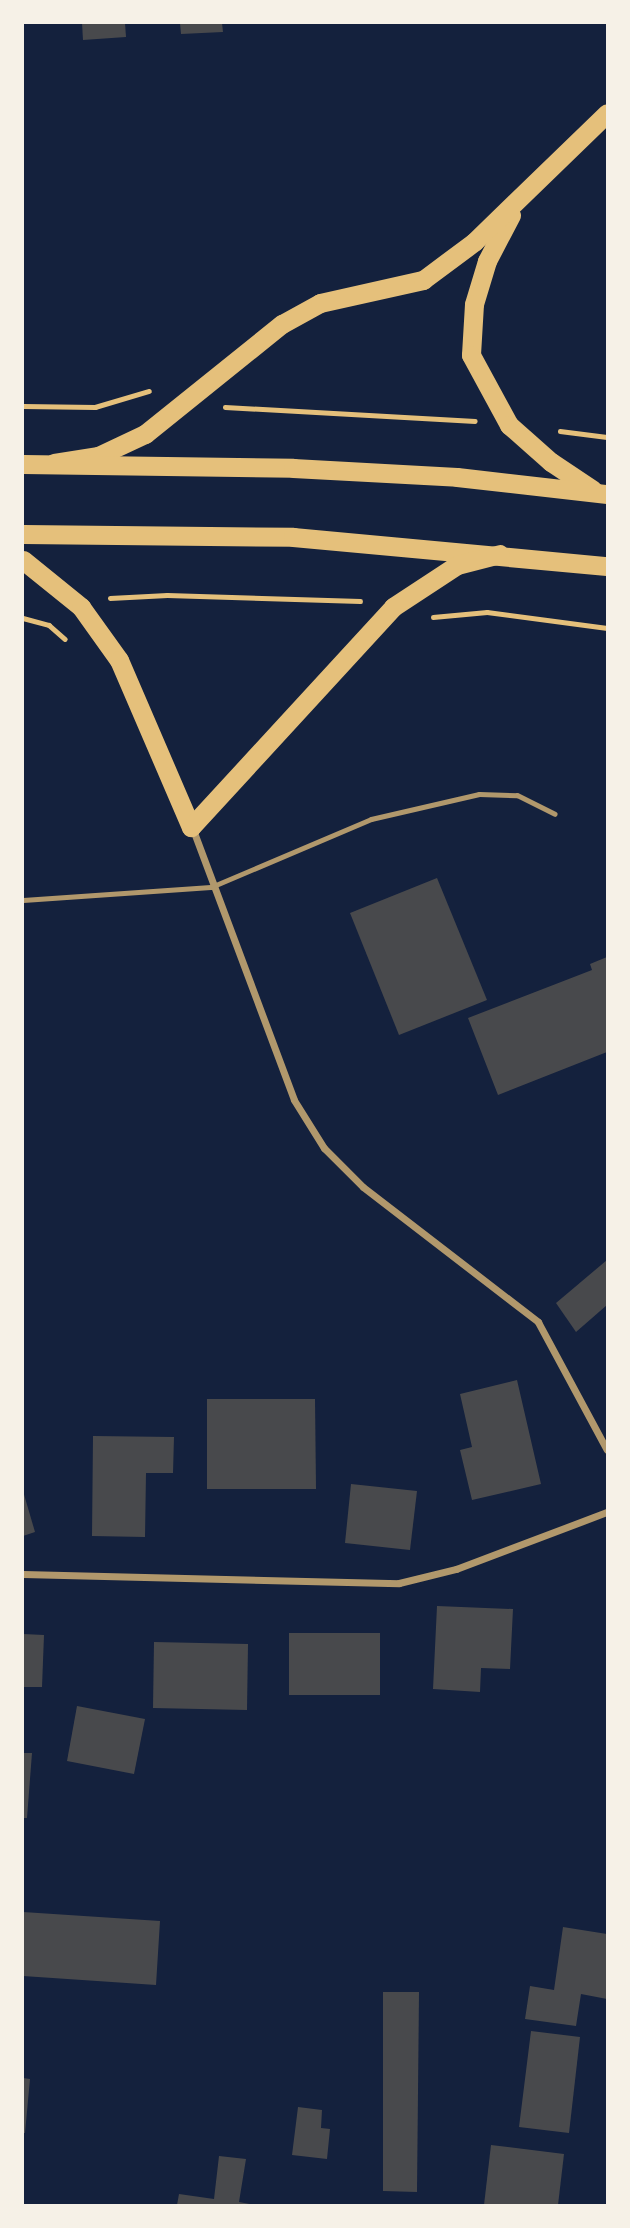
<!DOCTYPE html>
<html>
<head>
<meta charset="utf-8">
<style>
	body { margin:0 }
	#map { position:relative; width:630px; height:2228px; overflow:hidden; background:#14213d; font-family:"Nunito Sans",sans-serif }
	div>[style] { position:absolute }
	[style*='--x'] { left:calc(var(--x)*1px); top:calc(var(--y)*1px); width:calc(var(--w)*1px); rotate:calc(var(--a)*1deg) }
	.building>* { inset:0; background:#48494c }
	.path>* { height:4.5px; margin:-2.25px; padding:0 2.25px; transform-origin:2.25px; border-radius:2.25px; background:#e5c07b }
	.service>* { height:5px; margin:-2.5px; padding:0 2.5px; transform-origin:2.5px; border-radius:2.5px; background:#b1986c }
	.minor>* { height:7px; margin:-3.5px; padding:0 3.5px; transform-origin:3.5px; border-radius:3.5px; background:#b1986c }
	.trunk>* { height:19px; margin:-9.5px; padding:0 9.5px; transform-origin:9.5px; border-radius:9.5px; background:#e5c07b }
	span { translate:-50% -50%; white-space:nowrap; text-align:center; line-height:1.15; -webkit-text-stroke:6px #f6f1e7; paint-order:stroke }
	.frame { position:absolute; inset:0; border:24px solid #f6f1e7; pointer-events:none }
</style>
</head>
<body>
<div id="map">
	<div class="building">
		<div style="clip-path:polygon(82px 23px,125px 23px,126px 37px,83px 40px)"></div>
		<div style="clip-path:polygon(180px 23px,222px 23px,223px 32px,181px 34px)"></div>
		<div style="clip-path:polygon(437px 878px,487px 1000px,399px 1035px,350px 913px)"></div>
		<div style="clip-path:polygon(607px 957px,607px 1052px,498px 1095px,468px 1018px,592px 970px,590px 964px)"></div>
		<div style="clip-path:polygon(607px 1260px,607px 1305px,576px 1332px,556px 1303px)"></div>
		<div style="clip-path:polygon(517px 1380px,541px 1484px,472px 1500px,460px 1450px,472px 1447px,460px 1394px)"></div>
		<div style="clip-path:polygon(207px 1399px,315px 1399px,316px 1489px,207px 1489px)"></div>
		<div style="clip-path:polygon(93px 1436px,174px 1437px,173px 1473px,146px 1473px,145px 1537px,92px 1536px)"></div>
		<div style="clip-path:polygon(351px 1484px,417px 1491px,410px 1550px,345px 1543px)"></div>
		<div style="clip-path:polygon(23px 1491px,35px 1532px,23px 1536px)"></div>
		<div style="clip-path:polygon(437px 1606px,513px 1609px,510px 1669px,481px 1668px,480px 1692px,433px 1689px)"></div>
		<div style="clip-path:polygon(289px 1633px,380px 1633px,380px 1695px,289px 1695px)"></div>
		<div style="clip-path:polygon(23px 1634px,44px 1635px,42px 1687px,23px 1687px)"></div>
		<div style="clip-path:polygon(154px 1642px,248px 1644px,247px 1710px,153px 1708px)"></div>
		<div style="clip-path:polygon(77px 1706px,145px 1719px,134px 1774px,67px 1761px)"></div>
		<div style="clip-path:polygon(23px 1753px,32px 1753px,27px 1818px,23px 1818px)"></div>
		<div style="clip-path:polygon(23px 1912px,160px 1921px,156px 1985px,23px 1976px)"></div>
		<div style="clip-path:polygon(563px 1927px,607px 1934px,607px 1999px,581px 1994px,576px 2026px,525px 2019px,530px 1986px,554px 1990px)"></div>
		<div style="clip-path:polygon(383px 1992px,419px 1992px,417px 2192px,383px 2191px)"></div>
		<div style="clip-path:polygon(531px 2031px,580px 2037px,569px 2133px,519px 2127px)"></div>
		<div style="clip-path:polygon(23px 2078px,30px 2079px,25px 2133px,23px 2133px)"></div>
		<div style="clip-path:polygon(298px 2107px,322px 2110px,321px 2128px,330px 2129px,327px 2159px,292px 2155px)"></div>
		<div style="clip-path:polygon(491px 2145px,564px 2154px,558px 2205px,484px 2205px)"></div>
		<div style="clip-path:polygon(219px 2156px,246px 2159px,239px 2202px,255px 2205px,177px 2205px,179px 2194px,214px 2199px)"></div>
	</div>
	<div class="path">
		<div style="--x:23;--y:406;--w:72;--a:0.8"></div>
		<div style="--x:95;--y:407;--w:56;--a:-16.5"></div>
		<div style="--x:225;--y:407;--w:250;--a:3.2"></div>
		<div style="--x:560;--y:431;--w:47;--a:7.3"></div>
		<div style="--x:110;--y:598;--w:57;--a:-3"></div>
		<div style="--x:167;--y:595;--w:193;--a:1.8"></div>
		<div style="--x:433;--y:617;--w:54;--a:-5.3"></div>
		<div style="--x:487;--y:612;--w:121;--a:7.6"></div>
		<div style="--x:23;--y:618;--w:27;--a:15"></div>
		<div style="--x:49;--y:625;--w:21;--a:41"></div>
	</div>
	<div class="service">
		<div style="--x:23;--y:900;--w:188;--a:-4"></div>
		<div style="--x:211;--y:887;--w:174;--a:-23"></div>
		<div style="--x:371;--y:819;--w:111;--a:-13"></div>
		<div style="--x:479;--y:794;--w:38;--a:2"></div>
		<div style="--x:517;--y:795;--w:42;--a:26.6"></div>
	</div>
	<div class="minor">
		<div style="--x:192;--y:827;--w:291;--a:69.5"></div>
		<div style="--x:294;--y:1100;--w:57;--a:58"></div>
		<div style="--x:324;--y:1148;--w:55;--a:45"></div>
		<div style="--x:363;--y:1187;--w:221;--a:37.6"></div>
		<div style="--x:538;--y:1322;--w:145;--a:61.7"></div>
		<div style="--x:23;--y:1574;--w:376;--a:1.4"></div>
		<div style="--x:399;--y:1583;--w:59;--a:-13.8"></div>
		<div style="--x:456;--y:1569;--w:161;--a:-20.7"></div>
	</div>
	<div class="trunk">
		<div style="--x:511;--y:215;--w:52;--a:117.6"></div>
		<div style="--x:487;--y:261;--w:45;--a:106.8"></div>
		<div style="--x:474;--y:304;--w:51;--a:93.4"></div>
		<div style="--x:471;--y:355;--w:80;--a:61.5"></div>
		<div style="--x:509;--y:425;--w:56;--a:41.4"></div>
		<div style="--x:551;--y:462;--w:50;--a:33.7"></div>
		<div style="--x:54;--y:463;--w:45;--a:-9"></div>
		<div style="--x:98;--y:456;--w:52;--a:-25.1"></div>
		<div style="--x:145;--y:434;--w:176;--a:-38.8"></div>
		<div style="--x:282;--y:324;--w:43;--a:-28.9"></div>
		<div style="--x:320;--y:303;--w:106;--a:-12.6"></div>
		<div style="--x:423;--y:280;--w:64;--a:-36.7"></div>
		<div style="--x:474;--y:242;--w:185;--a:-44.1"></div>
		<div style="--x:23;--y:464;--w:270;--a:0.8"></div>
		<div style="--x:293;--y:468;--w:164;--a:3.1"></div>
		<div style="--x:457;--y:477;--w:151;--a:6.5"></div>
		<div style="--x:23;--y:534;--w:270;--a:0.6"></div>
		<div style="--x:293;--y:537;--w:315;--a:5.3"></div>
		<div style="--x:23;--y:560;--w:75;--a:39"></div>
		<div style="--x:81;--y:607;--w:65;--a:54.4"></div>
		<div style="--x:119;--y:660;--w:182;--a:66.7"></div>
		<div style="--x:191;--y:827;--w:299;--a:-47.4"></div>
		<div style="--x:393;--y:607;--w:77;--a:-33.3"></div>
		<div style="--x:457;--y:565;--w:44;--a:-14.3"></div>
	</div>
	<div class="frame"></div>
</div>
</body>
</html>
